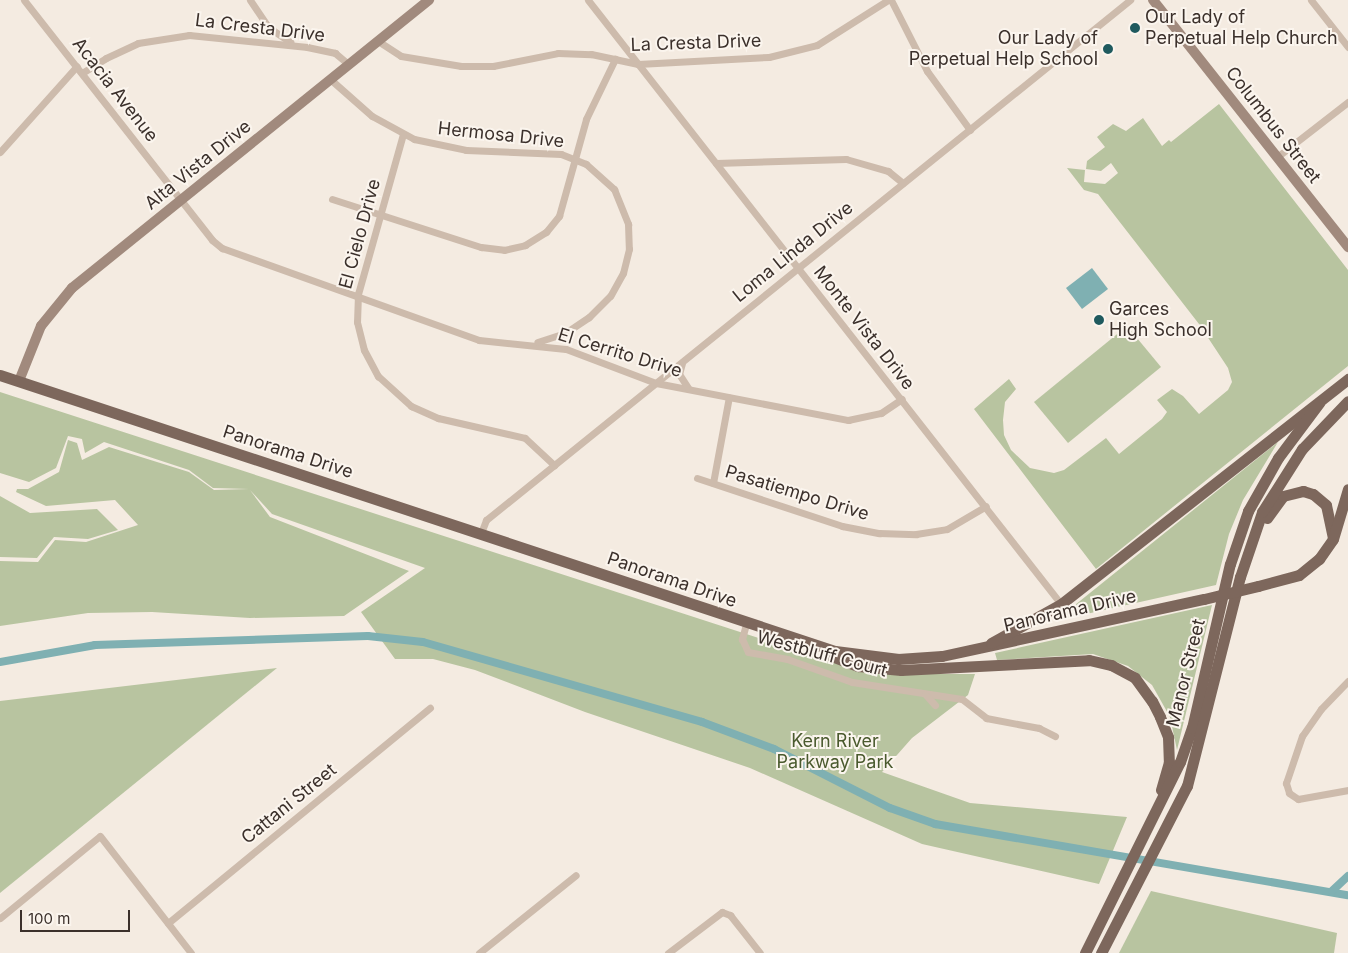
<!DOCTYPE html>
<html>
<head>
<meta charset="utf-8">
<style>
	body { margin:0 }
	#map { position:relative; width:1348px; height:953px; overflow:hidden; background:#f4ebe1; font-family:Inter,sans-serif }
	div>[style] { position:absolute }
	[style*='--x'] { left:calc(var(--x)*1px); top:calc(var(--y)*1px); width:calc(var(--w)*1px); rotate:calc(var(--a)*1deg) }
	.green>* { inset:0; background:#b8c4a0 }
	.water>* { inset:0; background:#7fb0b2 }
	.canal>* { height:8px; margin:-4px; padding:0 4px; transform-origin:4px; border-radius:4px; background:#7fb0b2 }
	.street>* { height:7px; margin:-3.5px; padding:0 3.5px; transform-origin:3.5px; border-radius:3.5px; background:#cdbbac }
	.secondary>* { height:10px; margin:-5px; padding:0 5px; transform-origin:5px; border-radius:5px; background:#a18a7d }
	.primary>* { height:11px; margin:-5.5px; padding:0 5.5px; transform-origin:5.5px; border-radius:5.5px; background:#7d675c }
	.primary-bridge>* { height:11px; margin:-5.5px; padding:0 5.5px; transform-origin:5.5px; border-radius:5.5px; background:#7d675c }
	.dots>* { width:14px; height:14px; translate:-50% -50%; box-sizing:border-box; border:2px solid #fbf5ee; border-radius:50% }
	span { translate:-50% -50%; white-space:nowrap; text-align:center; line-height:1.15; -webkit-text-stroke:4px #fbf5ee; paint-order:stroke }
	.poi-label { font-size:18px; color:#3b302b }
	.left { translate:0 -50%; text-align:left }
	.right { translate:-100% -50%; text-align:right }
	.street-label { font-size:18px; color:#3b302b }
	.park-label { font-size:18px; color:#4a5a2e }
	.scale { position:absolute; left:20px; top:910px; width:110px; height:22px; box-sizing:border-box; border:2px solid #3b302b; border-top:0; padding-left:6px; font-size:15px; line-height:18px; white-space:nowrap; color:#3b302b; -webkit-text-stroke:4px #fbf5ee; paint-order:stroke }
</style>
</head>
<body>
<div id="map">
	<div class="green">
		<div style="clip-path:polygon(1219px 104px,1348px 270px,1348px 366px,1096px 569px,974px 409px,1009px 379px,1016px 389px,1005px 402px,1003px 420px,1004px 435px,1011px 450px,1030px 468px,1054px 473px,1064px 470px,1106px 438px,1119px 454px,1162px 419px,1167px 412px,1157px 400px,1172px 389px,1183px 396px,1199px 414px,1228px 390px,1232px 382px,1228px 368px,1199px 324px,1098px 194px,1084px 190px,1067px 168px,1085px 170px,1084px 182px,1105px 184px,1118px 173px,1111px 163px,1101px 171px,1086px 169px,1087px 161px,1105px 147px,1097px 137px,1113px 124px,1126px 131px,1143px 118px,1162px 146px,1169px 140px,1171px 142px)"></div>
		<div style="clip-path:polygon(1127px 326px,1161px 367px,1068px 443px,1034px 402px)"></div>
		<div style="clip-path:polygon(0 392px,860px 671px,885px 674px,975px 674px,968px 695px,912px 738px,882px 772px,970px 803px,1127px 817px,1099px 884px,922px 844px,750px 768px,585px 712px,475px 670px,433px 659px,395px 659px,361px 612px,425px 568px,272px 514px,250px 490px,270px 517px,409px 571px,344px 616px,250px 618px,152px 612px,88px 613px,0 626px,0 561px,38px 562px,55px 540px,86px 542px,138px 525px,115px 500px,46px 506px,16px 492px,17px 489px,28px 489px,59px 472px,68px 440px,77px 443px,82px 460px,109px 447px,189px 472px,214px 490px,249px 489px,213px 488px,189px 470px,104px 442px,85px 453px,82px 439px,68px 436px,56px 468px,29px 482px,0 473px)"></div>
		<div style="clip-path:polygon(1278px 442px,1243px 500px,1229px 534px,1216px 585px,1055px 621px)"></div>
		<div style="clip-path:polygon(0 496px,30px 513px,97px 509px,118px 530px,88px 539px,54px 537px,37px 558px,0 557px)"></div>
		<div style="clip-path:polygon(1212px 605px,1177px 750px,1170px 717px,1152px 685px,1128px 666px,1093px 654px,997px 660px,995px 653px)"></div>
		<div style="clip-path:polygon(277px 668px,0 893px,0 701px)"></div>
		<div style="clip-path:polygon(1151px 891px,1337px 933px,1334px 953px,1119px 953px)"></div>
	</div>
	<div class="water">
		<div style="clip-path:polygon(1092px 268px,1108px 289px,1082px 309px,1066px 288px)"></div>
	</div>
	<div class="canal">
		<div style="--x:0;--y:662;--w:97;--a:-10.1"></div>
		<div style="--x:95;--y:645;--w:273;--a:-1.9"></div>
		<div style="--x:368;--y:636;--w:55;--a:6.2"></div>
		<div style="--x:423;--y:642;--w:290;--a:16"></div>
		<div style="--x:702;--y:722;--w:77;--a:20.6"></div>
		<div style="--x:774;--y:749;--w:130;--a:27"></div>
		<div style="--x:890;--y:808;--w:48;--a:19.6"></div>
		<div style="--x:935;--y:824;--w:419;--a:9.8"></div>
		<div style="--x:1332;--y:891;--w:22;--a:-43"></div>
	</div>
	<div class="street">
		<div style="--x:24;--y:0;--w:305;--a:51.9"></div>
		<div style="--x:212;--y:240;--w:13;--a:39"></div>
		<div style="--x:222;--y:248;--w:273;--a:19.7"></div>
		<div style="--x:479;--y:340;--w:87;--a:5.9"></div>
		<div style="--x:566;--y:349;--w:96;--a:20.7"></div>
		<div style="--x:656;--y:383;--w:196;--a:10.9"></div>
		<div style="--x:848;--y:420;--w:34;--a:-12"></div>
		<div style="--x:881;--y:413;--w:25;--a:-34"></div>
		<div style="--x:250;--y:0;--w:32;--a:56"></div>
		<div style="--x:268;--y:27;--w:27;--a:34"></div>
		<div style="--x:588;--y:0;--w:767;--a:51.94"></div>
		<div style="--x:891;--y:0;--w:80;--a:63.1"></div>
		<div style="--x:927;--y:71;--w:73;--a:53.9"></div>
		<div style="--x:1311;--y:0;--w:60;--a:51.8"></div>
		<div style="--x:378;--y:41;--w:27;--a:33"></div>
		<div style="--x:401;--y:56;--w:61;--a:9.5"></div>
		<div style="--x:461;--y:66;--w:32;--a:0"></div>
		<div style="--x:493;--y:66;--w:66;--a:-11.3"></div>
		<div style="--x:558;--y:53;--w:33;--a:2"></div>
		<div style="--x:591;--y:54;--w:48;--a:12"></div>
		<div style="--x:638;--y:64;--w:131;--a:-3.1"></div>
		<div style="--x:769;--y:57;--w:49;--a:-14"></div>
		<div style="--x:817;--y:45;--w:84;--a:-32.4"></div>
		<div style="--x:82;--y:73;--w:28;--a:-32"></div>
		<div style="--x:106;--y:58;--w:35;--a:-25"></div>
		<div style="--x:138;--y:43;--w:52;--a:-8.9"></div>
		<div style="--x:189;--y:35;--w:119;--a:5.8"></div>
		<div style="--x:307;--y:47;--w:29;--a:12"></div>
		<div style="--x:335;--y:53;--w:17;--a:40"></div>
		<div style="--x:330;--y:79;--w:56;--a:41.4"></div>
		<div style="--x:372;--y:116;--w:48;--a:28.7"></div>
		<div style="--x:414;--y:139;--w:53;--a:11.9"></div>
		<div style="--x:466;--y:150;--w:95;--a:2.4"></div>
		<div style="--x:561;--y:154;--w:27;--a:22"></div>
		<div style="--x:586;--y:164;--w:38;--a:42"></div>
		<div style="--x:614;--y:189;--w:38;--a:68"></div>
		<div style="--x:628;--y:224;--w:25;--a:88"></div>
		<div style="--x:629;--y:249;--w:25;--a:104"></div>
		<div style="--x:623;--y:273;--w:26;--a:119"></div>
		<div style="--x:610;--y:296;--w:30;--a:135"></div>
		<div style="--x:589;--y:317;--w:29;--a:146"></div>
		<div style="--x:565;--y:333;--w:29;--a:162"></div>
		<div style="--x:403;--y:134;--w:166;--a:105.7"></div>
		<div style="--x:358;--y:294;--w:28;--a:92"></div>
		<div style="--x:357;--y:322;--w:29;--a:76"></div>
		<div style="--x:364;--y:350;--w:30;--a:62"></div>
		<div style="--x:378;--y:376;--w:45;--a:42.3"></div>
		<div style="--x:411;--y:406;--w:30;--a:24"></div>
		<div style="--x:438;--y:418;--w:89;--a:12.9"></div>
		<div style="--x:525;--y:438;--w:40;--a:43"></div>
		<div style="--x:0;--y:152;--w:115;--a:-48.2"></div>
		<div style="--x:1277;--y:157;--w:90;--a:-37.8"></div>
		<div style="--x:716;--y:163;--w:130;--a:-1.8"></div>
		<div style="--x:846;--y:159;--w:44;--a:15.9"></div>
		<div style="--x:888;--y:171;--w:19;--a:39"></div>
		<div style="--x:332;--y:199;--w:157;--a:17.9"></div>
		<div style="--x:481;--y:247;--w:23;--a:7"></div>
		<div style="--x:504;--y:250;--w:22;--a:-13"></div>
		<div style="--x:525;--y:245;--w:25;--a:-32"></div>
		<div style="--x:546;--y:232;--w:21;--a:-51"></div>
		<div style="--x:559;--y:216;--w:101;--a:-74.4"></div>
		<div style="--x:586;--y:119;--w:67;--a:-64.2"></div>
		<div style="--x:682;--y:363;--w:11;--a:105"></div>
		<div style="--x:679;--y:374;--w:17;--a:57"></div>
		<div style="--x:697;--y:478;--w:153;--a:18.3"></div>
		<div style="--x:842;--y:526;--w:38;--a:11"></div>
		<div style="--x:879;--y:533;--w:37;--a:2"></div>
		<div style="--x:916;--y:534;--w:31;--a:-9"></div>
		<div style="--x:947;--y:529;--w:45;--a:-30.5"></div>
		<div style="--x:713;--y:483;--w:87;--a:-79.5"></div>
		<div style="--x:481;--y:533;--w:14;--a:-69"></div>
		<div style="--x:486;--y:520;--w:828;--a:-38.92"></div>
		<div style="--x:746;--y:624;--w:16;--a:105"></div>
		<div style="--x:742;--y:639;--w:14;--a:65"></div>
		<div style="--x:748;--y:652;--w:40;--a:10"></div>
		<div style="--x:787;--y:659;--w:69;--a:19.5"></div>
		<div style="--x:852;--y:682;--w:111;--a:8.8"></div>
		<div style="--x:962;--y:699;--w:31;--a:38"></div>
		<div style="--x:986;--y:718;--w:54;--a:10.7"></div>
		<div style="--x:1039;--y:728;--w:18;--a:27"></div>
		<div style="--x:1348;--y:681;--w:39;--a:134"></div>
		<div style="--x:1321;--y:709;--w:33;--a:125"></div>
		<div style="--x:1302;--y:736;--w:50;--a:108.8"></div>
		<div style="--x:1286;--y:783;--w:10;--a:73"></div>
		<div style="--x:1289;--y:793;--w:11;--a:34"></div>
		<div style="--x:1298;--y:799;--w:51;--a:-10.2"></div>
		<div style="--x:925;--y:694;--w:15;--a:48"></div>
		<div style="--x:0;--y:918;--w:129;--a:-39.4"></div>
		<div style="--x:100;--y:836;--w:148;--a:52.1"></div>
		<div style="--x:168;--y:923;--w:339;--a:-39.4"></div>
		<div style="--x:479;--y:953;--w:124;--a:-38.8"></div>
		<div style="--x:668;--y:953;--w:68;--a:-37.2"></div>
		<div style="--x:722;--y:912;--w:9;--a:21"></div>
		<div style="--x:730;--y:915;--w:48;--a:51.7"></div>
	</div>
	<div class="secondary">
		<div style="--x:1153;--y:0;--w:315;--a:51.7"></div>
		<div style="--x:19;--y:381;--w:59;--a:-68.2"></div>
		<div style="--x:41;--y:326;--w:49;--a:-50.8"></div>
		<div style="--x:72;--y:288;--w:459;--a:-38.9"></div>
	</div>
	<div class="primary">
		<div style="--x:0;--y:375;--w:879;--a:18.29"></div>
		<div style="--x:835;--y:651;--w:64;--a:7.2"></div>
		<div style="--x:898;--y:659;--w:44;--a:-3.9"></div>
		<div style="--x:942;--y:656;--w:268;--a:-12.3"></div>
		<div style="--x:1267;--y:518;--w:27;--a:-54"></div>
		<div style="--x:1283;--y:496;--w:21;--a:-14"></div>
		<div style="--x:1303;--y:491;--w:10;--a:17"></div>
		<div style="--x:1313;--y:494;--w:17;--a:40"></div>
		<div style="--x:1326;--y:505;--w:33;--a:78"></div>
		<div style="--x:1258;--y:586;--w:42;--a:-15"></div>
		<div style="--x:1299;--y:575;--w:26;--a:-39"></div>
		<div style="--x:1319;--y:559;--w:24;--a:-55"></div>
		<div style="--x:1333;--y:539;--w:52;--a:-73.3"></div>
		<div style="--x:991;--y:643;--w:80;--a:-29.1"></div>
		<div style="--x:1061;--y:604;--w:365;--a:-38.1"></div>
		<div style="--x:829;--y:655;--w:31;--a:21"></div>
		<div style="--x:858;--y:666;--w:43;--a:5.3"></div>
		<div style="--x:901;--y:670;--w:188;--a:-3"></div>
		<div style="--x:1089;--y:660;--w:23;--a:13"></div>
		<div style="--x:1111;--y:665;--w:27;--a:28"></div>
		<div style="--x:1135;--y:678;--w:29;--a:54"></div>
		<div style="--x:1152;--y:701;--w:18;--a:63"></div>
		<div style="--x:1160;--y:717;--w:22;--a:68"></div>
		<div style="--x:1168;--y:737;--w:25;--a:88"></div>
		<div style="--x:1169;--y:762;--w:29;--a:106"></div>
		<div style="--x:1085;--y:953;--w:213;--a:-63.6"></div>
		<div style="--x:1180;--y:762;--w:36;--a:-71"></div>
		<div style="--x:1192;--y:728;--w:168;--a:-77"></div>
		<div style="--x:1230;--y:564;--w:56;--a:-71.2"></div>
		<div style="--x:1248;--y:511;--w:61;--a:-60.5"></div>
		<div style="--x:1278;--y:458;--w:69;--a:-53.3"></div>
		<div style="--x:1101;--y:953;--w:188;--a:-62.8"></div>
		<div style="--x:1187;--y:786;--w:216;--a:-75.8"></div>
		<div style="--x:1240;--y:577;--w:69;--a:-71.3"></div>
		<div style="--x:1262;--y:512;--w:75;--a:-57.6"></div>
		<div style="--x:1302;--y:449;--w:66;--a:-46.2"></div>
	</div>
	<div class="primary-bridge">
		<div style="--x:1204;--y:599;--w:56;--a:-13.5"></div>
	</div>
	<div class="dots">
		<div style="left:1135px;top:28px;background:#1f5a5e"></div>
		<div style="left:1108px;top:49px;background:#1f5a5e"></div>
		<div style="left:1099px;top:320px;background:#1f5a5e"></div>
	</div>
	<div class="poi-label">
		<span class="left" style="left:1145px;top:28px">Our Lady of<br>Perpetual Help Church</span>
		<span class="right" style="left:1098px;top:49px">Our Lady of<br>Perpetual Help School</span>
		<span class="left" style="left:1109px;top:320px">Garces<br>High School</span>
	</div>
	<div class="street-label">
		<span style="left:260px;top:28px;rotate:7deg">La Cresta Drive</span>
		<span style="left:696px;top:43px;rotate:-2deg">La Cresta Drive</span>
		<span style="left:115px;top:90px;rotate:52deg">Acacia Avenue</span>
		<span style="left:1273px;top:125px;rotate:52deg">Columbus Street</span>
		<span style="left:501px;top:135px;rotate:6deg">Hermosa Drive</span>
		<span style="left:198px;top:165px;rotate:-39deg">Alta Vista Drive</span>
		<span style="left:360px;top:234px;rotate:-75deg">El Cielo Drive</span>
		<span style="left:793px;top:252px;rotate:-39deg">Loma Linda Drive</span>
		<span style="left:864px;top:328px;rotate:52deg">Monte Vista Drive</span>
		<span style="left:620px;top:353px;rotate:17deg">El Cerrito Drive</span>
		<span style="left:288px;top:452px;rotate:18deg">Panorama Drive</span>
		<span style="left:797px;top:493px;rotate:17deg">Pasatiempo Drive</span>
		<span style="left:672px;top:580px;rotate:19deg">Panorama Drive</span>
		<span style="left:1070px;top:611px;rotate:-13deg">Panorama Drive</span>
		<span style="left:822px;top:654px;rotate:15deg">Westbluff Court</span>
		<span style="left:1186px;top:673px;rotate:-76deg">Manor Street</span>
		<span style="left:289px;top:804px;rotate:-39deg">Cattani Street</span>
	</div>
	<div class="park-label">
		<span style="left:835px;top:752px">Kern River<br>Parkway Park</span>
	</div>
	<div class="scale">100 m</div>
</div>
</body>
</html>
